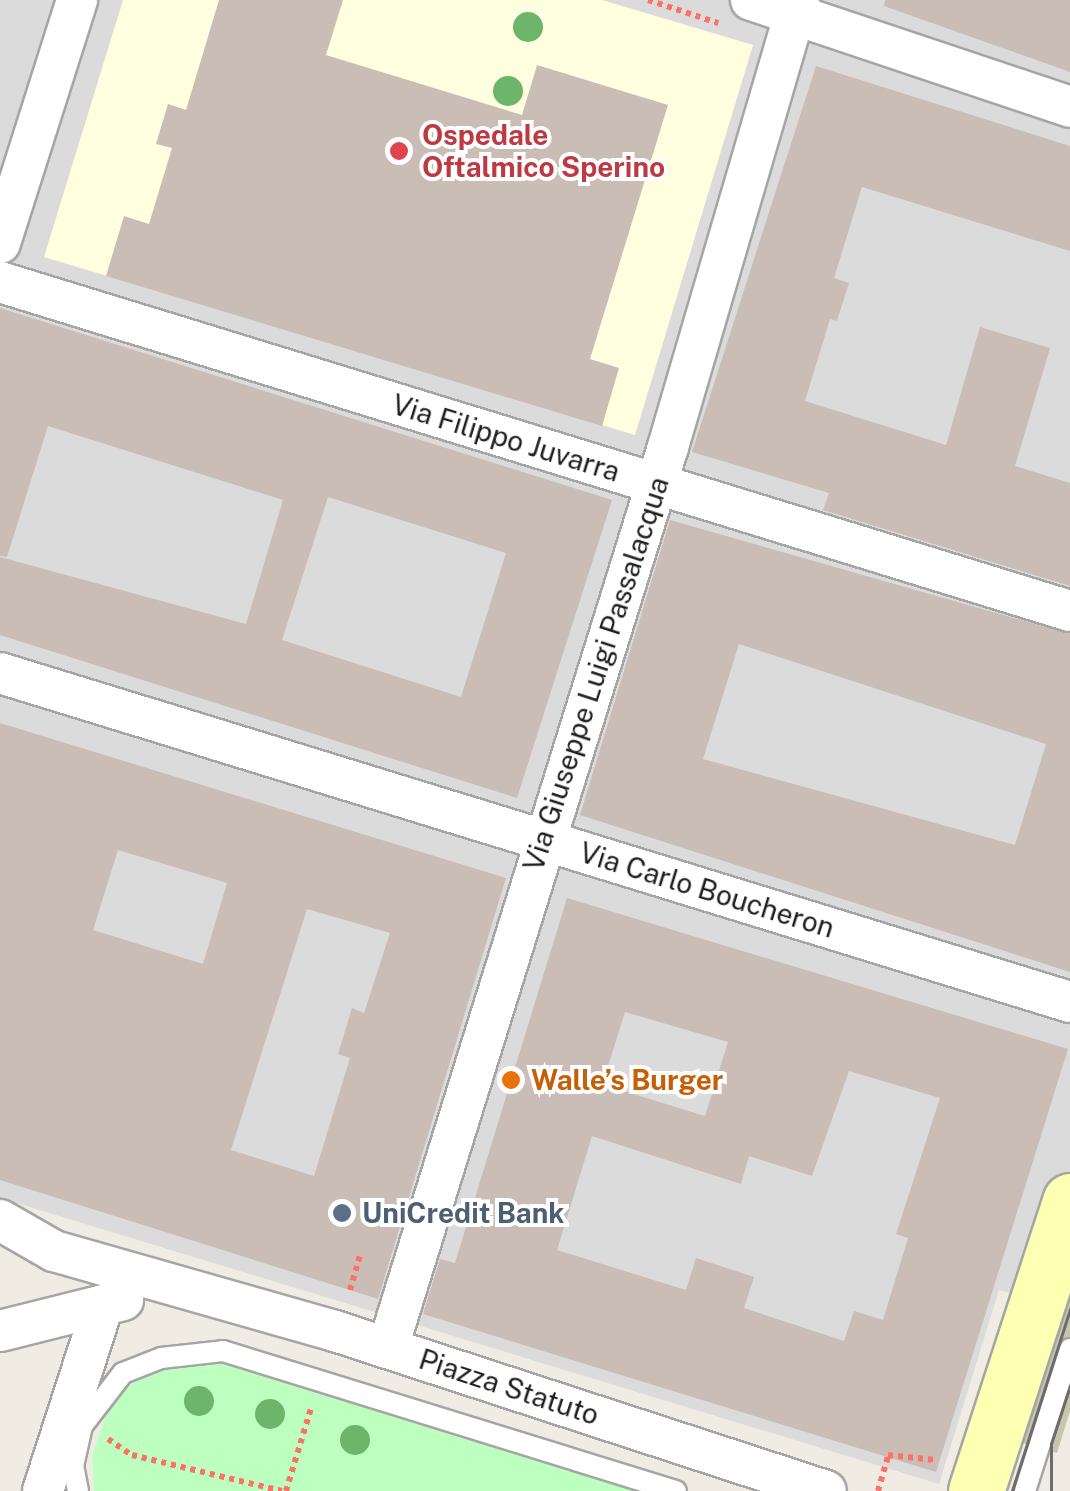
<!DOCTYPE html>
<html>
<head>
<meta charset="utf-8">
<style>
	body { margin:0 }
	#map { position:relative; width:1070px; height:1491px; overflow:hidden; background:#f0ece3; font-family:"Public Sans",sans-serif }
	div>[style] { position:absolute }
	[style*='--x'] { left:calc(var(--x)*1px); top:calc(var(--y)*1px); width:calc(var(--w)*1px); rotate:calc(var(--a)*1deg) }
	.residential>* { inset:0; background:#dcdbdb }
	.education>* { inset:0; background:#fffede }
	.construction>* { inset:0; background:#c6c5ae }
	.park>* { inset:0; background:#bcffbf }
	.building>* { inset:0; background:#c9bdb6 }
	.path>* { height:6px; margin-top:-3px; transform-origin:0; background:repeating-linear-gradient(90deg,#ff7166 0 5px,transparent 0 10px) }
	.roads { filter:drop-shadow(2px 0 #a5a5a5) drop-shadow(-2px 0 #a5a5a5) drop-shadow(0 2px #a5a5a5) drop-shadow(0 -2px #a5a5a5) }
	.service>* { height:20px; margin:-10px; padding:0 10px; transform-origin:10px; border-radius:10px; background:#fff }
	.minor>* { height:40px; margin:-20px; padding:0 20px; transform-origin:20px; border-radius:20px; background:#fff }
	.secondary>* { height:55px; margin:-27.5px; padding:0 27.5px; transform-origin:27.5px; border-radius:27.5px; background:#fdffb3 }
	.tram>* { height:2.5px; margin:-1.25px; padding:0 1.25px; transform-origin:1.25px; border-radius:1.25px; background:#6c6c6c }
	.trees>* { width:30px; height:30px; margin:-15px; border-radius:50%; background:#6cb56a }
	.dots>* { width:28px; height:28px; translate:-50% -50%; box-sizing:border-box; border:5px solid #fff; border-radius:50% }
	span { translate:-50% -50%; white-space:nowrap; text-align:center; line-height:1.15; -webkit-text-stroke:8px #fff; paint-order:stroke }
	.health-label { font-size:28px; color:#be3a42; font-weight:700 }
	.left { translate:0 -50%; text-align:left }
	.street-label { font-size:28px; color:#1e1e1e }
	.food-label { font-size:28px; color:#c56008; font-weight:700 }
	.service-label { font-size:28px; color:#4e5e75; font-weight:700 }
</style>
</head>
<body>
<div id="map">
	<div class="residential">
		<div style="clip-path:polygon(0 0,1070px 0,1070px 1311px,999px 1290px,939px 1484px,0 1198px)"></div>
	</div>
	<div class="education">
		<div style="clip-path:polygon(123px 0,602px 0,753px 45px,635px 435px,44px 257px)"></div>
	</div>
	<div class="construction">
		<div style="clip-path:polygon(1070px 1295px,1070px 1411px,1057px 1453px,1023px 1443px)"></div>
	</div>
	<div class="park">
		<div style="clip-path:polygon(199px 1359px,232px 1362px,646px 1491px,94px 1491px,92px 1455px,107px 1412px,121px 1394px,143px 1375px)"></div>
	</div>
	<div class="building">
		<div style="clip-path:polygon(219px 0,343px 0,326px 55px,522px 115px,537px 65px,668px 105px,590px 359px,619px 368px,602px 426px,106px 276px,124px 216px,149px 224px,172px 148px,156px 144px,168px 104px,186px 110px)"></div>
		<div style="clip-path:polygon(885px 0,1070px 0,1070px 72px,884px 6px)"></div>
		<div style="clip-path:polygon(816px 66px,1070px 146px,1070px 251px,862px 187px,834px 278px,849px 283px,837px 321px,830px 319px,805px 401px,946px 445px,980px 327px,1050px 348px,1015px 466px,1070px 483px,1070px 586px,823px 510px,829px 493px,692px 452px)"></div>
		<div style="clip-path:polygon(evenodd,0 308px,612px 500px,517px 798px,0 635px,0 557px,246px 624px,283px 500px,48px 426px,7px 557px,0 556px,0 308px,328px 497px,506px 553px,461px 697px,282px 640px,328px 497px)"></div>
		<div style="clip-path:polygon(evenodd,670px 520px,1070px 634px,1070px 972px,580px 815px,670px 520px,739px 644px,1046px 744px,1015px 845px,703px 759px,739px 644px)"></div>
		<div style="clip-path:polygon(evenodd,0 723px,506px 878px,378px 1299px,0 1180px,0 723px,118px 850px,227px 883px,203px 964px,93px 930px,118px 850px,0 723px,307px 909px,390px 933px,364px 1013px,352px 1008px,338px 1054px,350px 1058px,314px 1176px,231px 1150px,307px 909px)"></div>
		<div style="clip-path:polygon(evenodd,567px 898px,1068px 1049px,936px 1472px,423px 1314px,440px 1259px,455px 1263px,567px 898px,625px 1012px,728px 1042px,705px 1116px,617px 1089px,619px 1083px,604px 1079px,625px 1012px,567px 898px,849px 1071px,940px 1098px,896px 1234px,908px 1238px,883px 1320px,854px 1311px,844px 1341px,744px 1308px,754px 1277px,696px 1258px,686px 1290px,557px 1250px,592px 1136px,741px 1184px,749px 1156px,812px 1176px,849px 1071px)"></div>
	</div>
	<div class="path">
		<div style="--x:648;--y:0;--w:74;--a:18.2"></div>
		<div style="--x:350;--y:1290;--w:35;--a:-74"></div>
		<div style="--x:108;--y:1439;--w:29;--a:34"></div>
		<div style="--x:132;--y:1455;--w:154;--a:13.5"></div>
		<div style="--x:286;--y:1491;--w:87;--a:-73.2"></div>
		<div style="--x:878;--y:1491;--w:37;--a:-74"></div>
		<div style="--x:888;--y:1455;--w:48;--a:5.9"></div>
	</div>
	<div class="roads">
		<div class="service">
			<div style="--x:78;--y:1491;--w:25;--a:-101"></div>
			<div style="--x:73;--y:1466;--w:41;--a:-77.3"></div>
			<div style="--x:82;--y:1426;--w:67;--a:-52.3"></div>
			<div style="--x:123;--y:1373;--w:41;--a:-21.5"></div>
			<div style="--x:161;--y:1358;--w:62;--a:-6.4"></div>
			<div style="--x:223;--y:1351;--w:474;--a:17.2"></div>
			<div style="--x:1025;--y:1491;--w:149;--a:-72.4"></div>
		</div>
		<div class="minor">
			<div style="--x:751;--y:0;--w:336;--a:18.5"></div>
			<div style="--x:0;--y:243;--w:255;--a:-72.4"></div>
			<div style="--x:0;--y:282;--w:1119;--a:17.09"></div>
			<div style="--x:0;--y:673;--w:1119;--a:17.09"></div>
			<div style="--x:0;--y:1220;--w:62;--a:29.9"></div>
			<div style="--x:54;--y:1251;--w:292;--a:15.9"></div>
			<div style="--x:335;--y:1331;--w:516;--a:18.05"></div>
			<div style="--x:0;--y:1331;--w:127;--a:-14.1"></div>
			<div style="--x:388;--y:1347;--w:943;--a:-72.72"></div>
			<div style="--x:668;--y:447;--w:466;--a:-73.7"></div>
			<div style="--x:43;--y:1491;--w:195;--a:-72.1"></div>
		</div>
		<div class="secondary">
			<div style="--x:976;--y:1491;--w:305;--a:-72"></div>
		</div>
	</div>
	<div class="tram">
		<div style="--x:1012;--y:1491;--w:191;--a:-72.3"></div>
		<div style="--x:1051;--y:1491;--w:47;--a:-90"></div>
		<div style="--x:1051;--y:1444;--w:61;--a:-71.9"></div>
	</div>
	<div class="trees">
		<div style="left:528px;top:27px"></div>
		<div style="left:508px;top:91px"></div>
		<div style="left:199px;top:1401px"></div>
		<div style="left:270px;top:1414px"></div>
		<div style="left:355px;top:1440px"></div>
	</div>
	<div class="dots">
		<div style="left:399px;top:151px;background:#e0444e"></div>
		<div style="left:511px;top:1080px;background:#e8710a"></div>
		<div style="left:342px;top:1213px;background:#5c6f8a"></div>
	</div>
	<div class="health-label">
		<span class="left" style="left:422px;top:151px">Ospedale<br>Oftalmico Sperino</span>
	</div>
	<div class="street-label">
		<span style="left:506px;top:438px;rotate:17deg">Via Filippo Juvarra</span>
		<span style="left:596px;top:674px;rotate:-72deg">Via Giuseppe Luigi Passalacqua</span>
		<span style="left:707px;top:890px;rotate:17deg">Via Carlo Boucheron</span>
		<span style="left:509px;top:1387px;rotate:18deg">Piazza Statuto</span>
	</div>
	<div class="food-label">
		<span class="left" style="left:531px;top:1080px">Walle’s Burger</span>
	</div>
	<div class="service-label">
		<span class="left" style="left:362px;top:1213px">UniCredit Bank</span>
	</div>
</div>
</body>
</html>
